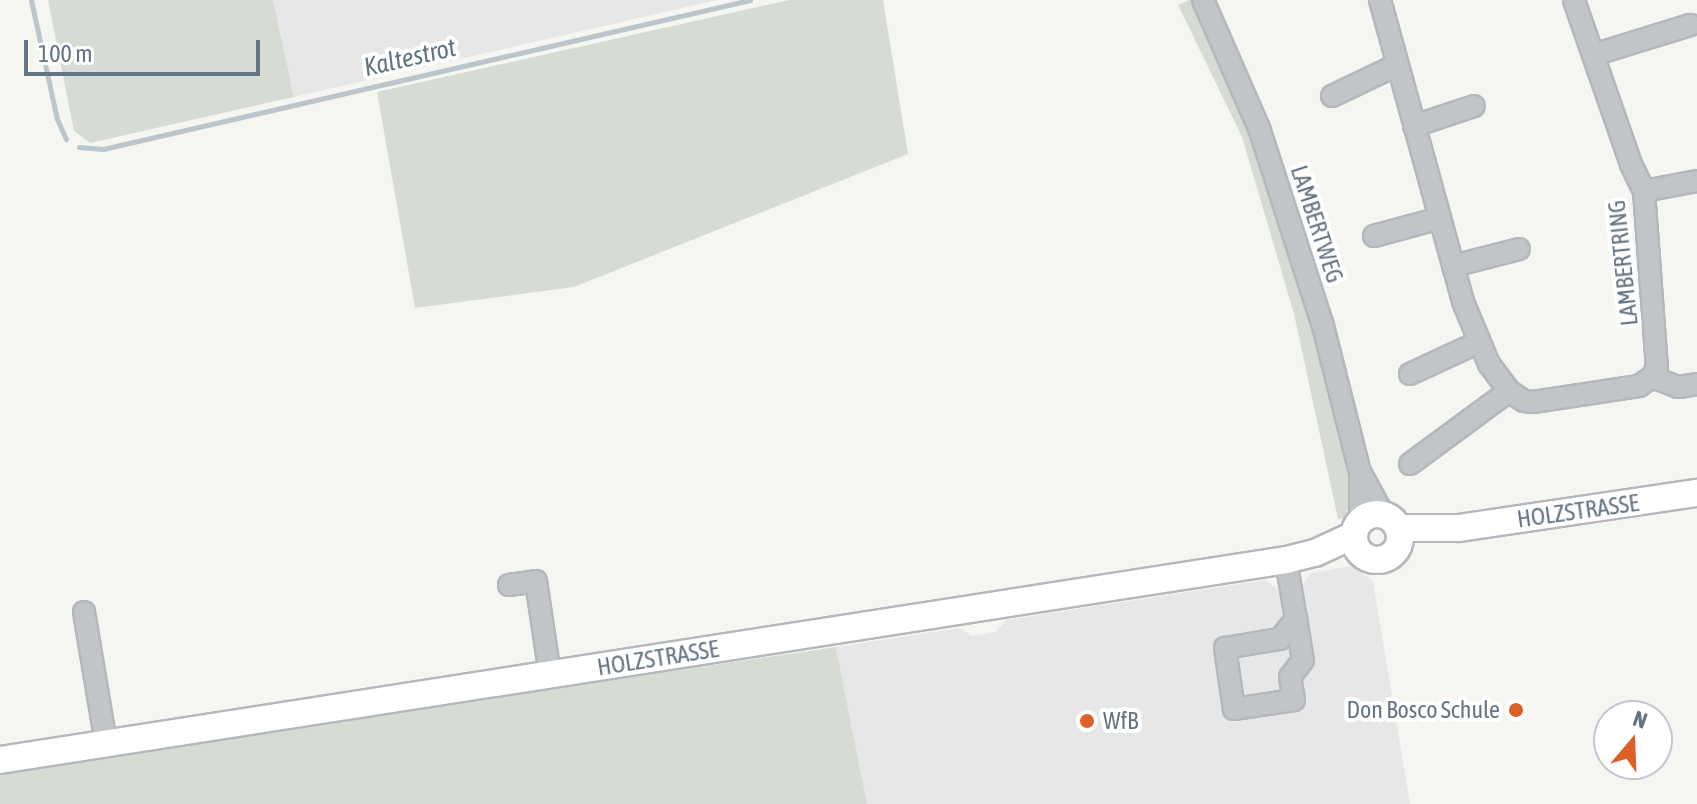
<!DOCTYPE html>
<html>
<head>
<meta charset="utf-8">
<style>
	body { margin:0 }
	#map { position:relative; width:1697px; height:804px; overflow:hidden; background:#f5f6f2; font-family:"Asap Condensed",sans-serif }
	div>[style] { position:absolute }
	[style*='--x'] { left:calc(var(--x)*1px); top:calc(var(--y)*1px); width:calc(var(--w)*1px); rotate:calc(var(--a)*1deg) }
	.built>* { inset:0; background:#e6e7e6 }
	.green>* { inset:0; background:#d6dcd3 }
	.stream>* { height:5px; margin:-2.5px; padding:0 2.5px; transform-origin:2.5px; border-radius:2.5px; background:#bcc5ca }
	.roads { filter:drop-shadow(2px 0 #b4b8bc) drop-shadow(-2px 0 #b4b8bc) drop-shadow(0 2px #b4b8bc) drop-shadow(0 -2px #b4b8bc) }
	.minor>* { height:20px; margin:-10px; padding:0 10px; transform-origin:10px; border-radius:10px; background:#c1c5c8 }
	.major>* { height:26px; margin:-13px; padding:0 13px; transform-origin:13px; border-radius:13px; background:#fff }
	.major>.ring { margin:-13px; padding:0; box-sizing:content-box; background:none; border:26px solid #fff; border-radius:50% }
	.dots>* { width:22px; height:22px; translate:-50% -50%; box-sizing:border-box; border:4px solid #fff; border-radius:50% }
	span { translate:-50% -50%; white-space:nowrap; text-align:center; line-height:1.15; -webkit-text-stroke:8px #fff; paint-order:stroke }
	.street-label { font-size:24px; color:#657483 }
	.poi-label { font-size:24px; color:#657483 }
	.right { translate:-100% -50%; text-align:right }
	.left { translate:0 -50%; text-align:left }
	.water-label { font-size:26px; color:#61757f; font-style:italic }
	.north { position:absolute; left:1593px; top:700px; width:80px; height:80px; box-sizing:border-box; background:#fff; border:2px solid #c1c7cd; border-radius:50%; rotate:19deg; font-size:22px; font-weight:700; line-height:32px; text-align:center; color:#657483 }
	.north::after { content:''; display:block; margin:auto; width:28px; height:36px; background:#df5f29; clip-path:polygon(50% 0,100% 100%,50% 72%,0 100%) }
	.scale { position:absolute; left:24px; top:40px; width:236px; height:36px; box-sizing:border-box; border:4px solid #657483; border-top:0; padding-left:10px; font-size:24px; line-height:28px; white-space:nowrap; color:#657483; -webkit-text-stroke:6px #fff; paint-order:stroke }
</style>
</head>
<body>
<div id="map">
	<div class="built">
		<div style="clip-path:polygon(273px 0,717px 0,294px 97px)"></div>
		<div style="clip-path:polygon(1351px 566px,1373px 581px,1410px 804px,867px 804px,836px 647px,959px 628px,972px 636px,996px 632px,1006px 620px,1265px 580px,1279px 590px,1291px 589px,1302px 586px,1311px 573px)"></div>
	</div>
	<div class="green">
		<div style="clip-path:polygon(48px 0,273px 0,294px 97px,90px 143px,74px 131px)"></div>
		<div style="clip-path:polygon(789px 0,883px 0,908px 154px,574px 287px,415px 308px,377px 92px)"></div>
		<div style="clip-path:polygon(1189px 0,1194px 0,1254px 133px,1308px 310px,1353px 492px,1345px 518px,1338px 519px,1294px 314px,1242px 137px,1178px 5px)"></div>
		<div style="clip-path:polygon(836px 647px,867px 804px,0 804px,0 768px)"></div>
	</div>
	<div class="stream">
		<div style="--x:31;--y:0;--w:122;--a:77.7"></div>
		<div style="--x:57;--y:119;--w:22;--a:66"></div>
		<div style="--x:79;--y:147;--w:24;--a:5"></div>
		<div style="--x:103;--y:149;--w:664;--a:-12.97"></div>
	</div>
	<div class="roads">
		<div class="minor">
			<div style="--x:1203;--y:0;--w:140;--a:66.4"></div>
			<div style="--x:1259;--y:128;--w:208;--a:72.1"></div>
			<div style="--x:1323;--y:326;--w:151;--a:75.8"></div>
			<div style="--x:1360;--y:472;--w:49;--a:90"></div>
			<div style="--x:1380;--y:0;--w:315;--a:74.6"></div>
			<div style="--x:1464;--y:304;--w:65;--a:67.4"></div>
			<div style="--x:1489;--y:364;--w:34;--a:53"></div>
			<div style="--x:1509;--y:391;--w:18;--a:34"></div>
			<div style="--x:1524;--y:401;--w:9;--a:6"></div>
			<div style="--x:1533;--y:402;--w:107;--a:-8.6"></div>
			<div style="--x:1639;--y:386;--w:16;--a:-35"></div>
			<div style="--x:1652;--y:377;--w:10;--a:-61"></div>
			<div style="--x:1657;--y:368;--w:177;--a:-94.2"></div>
			<div style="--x:1644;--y:191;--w:30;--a:-116"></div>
			<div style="--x:1631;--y:164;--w:174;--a:-109.2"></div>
			<div style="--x:1593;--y:55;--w:102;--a:-17.2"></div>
			<div style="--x:1332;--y:96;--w:72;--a:-25.5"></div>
			<div style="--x:1414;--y:126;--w:63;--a:-18.4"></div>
			<div style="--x:1644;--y:191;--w:54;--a:-10.7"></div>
			<div style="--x:1374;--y:236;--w:68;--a:-15.3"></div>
			<div style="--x:1453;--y:266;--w:68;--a:-14.4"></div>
			<div style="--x:1410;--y:374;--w:76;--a:-24.9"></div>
			<div style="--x:1652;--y:377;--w:28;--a:21"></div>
			<div style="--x:1678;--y:387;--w:19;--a:-9"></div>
			<div style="--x:1410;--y:464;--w:123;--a:-36.4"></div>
			<div style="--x:1360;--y:472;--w:50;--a:61.4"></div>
			<div style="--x:1286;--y:560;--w:101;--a:80.4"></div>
			<div style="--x:1303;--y:660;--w:21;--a:127"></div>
			<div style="--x:1290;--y:677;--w:23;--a:80"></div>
			<div style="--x:1294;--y:700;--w:61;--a:171.5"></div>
			<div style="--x:1234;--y:709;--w:62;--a:-98.4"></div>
			<div style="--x:1225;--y:648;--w:56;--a:-9.3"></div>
			<div style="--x:1280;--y:639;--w:26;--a:-51"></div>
			<div style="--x:509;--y:585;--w:27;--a:-8"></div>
			<div style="--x:536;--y:581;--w:95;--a:81.5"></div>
			<div style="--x:84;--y:612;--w:133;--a:80.5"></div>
		</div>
		<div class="major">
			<div class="ring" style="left:1354px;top:514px;width:20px;height:20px"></div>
			<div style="--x:1398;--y:528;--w:61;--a:0"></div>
			<div style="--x:1459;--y:528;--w:241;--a:-8.4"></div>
			<div style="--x:0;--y:760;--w:1301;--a:-8.84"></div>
			<div style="--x:1286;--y:560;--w:30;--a:-14"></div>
			<div style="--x:1315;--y:553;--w:43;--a:-24.8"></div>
		</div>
	</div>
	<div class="dots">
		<div style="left:1516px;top:710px;background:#df5f29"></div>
		<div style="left:1087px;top:721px;background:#df5f29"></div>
	</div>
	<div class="street-label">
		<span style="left:1317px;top:224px;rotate:72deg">LAMBERTWEG</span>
		<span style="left:1623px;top:263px;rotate:-96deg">LAMBERTRING</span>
		<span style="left:1578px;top:511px;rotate:-8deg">HOLZSTRASSE</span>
		<span style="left:658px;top:658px;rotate:-9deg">HOLZSTRASSE</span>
	</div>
	<div class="poi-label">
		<span class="right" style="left:1500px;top:710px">Don Bosco Schule</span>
		<span class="left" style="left:1103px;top:721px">WfB</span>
	</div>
	<div class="water-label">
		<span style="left:410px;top:58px;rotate:-13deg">Kaltestrot</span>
	</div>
	<div class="north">N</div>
	<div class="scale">100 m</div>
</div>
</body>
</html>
